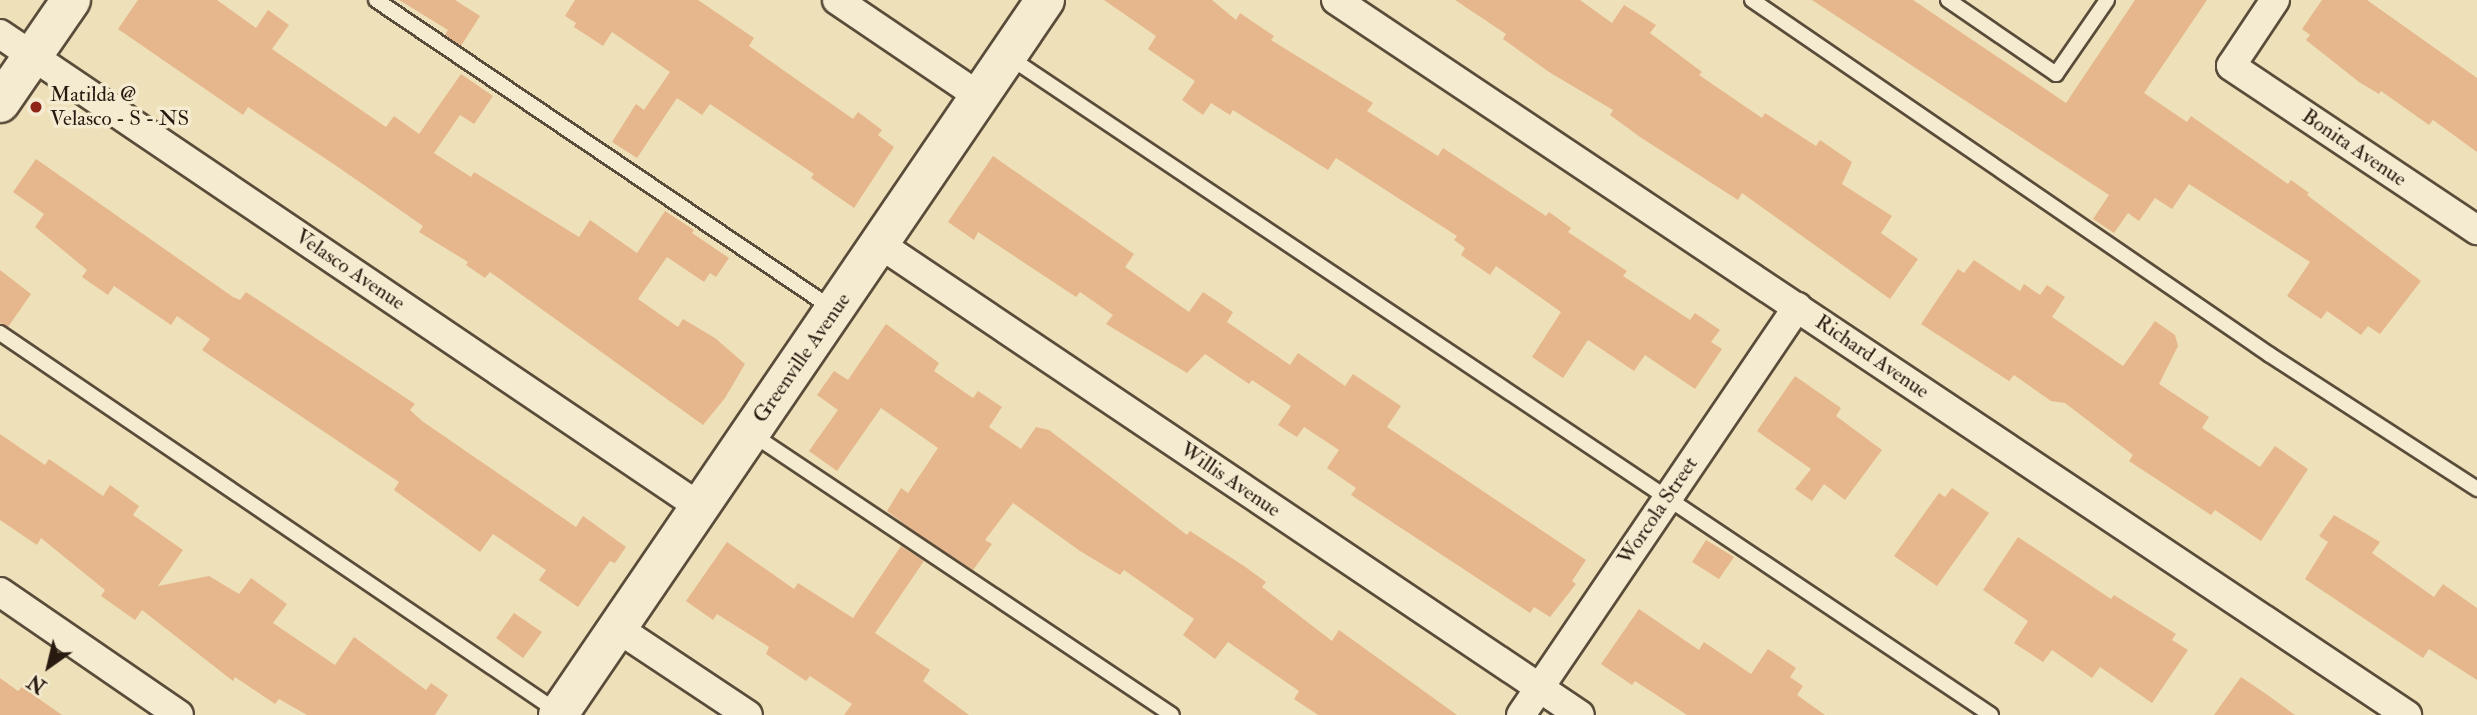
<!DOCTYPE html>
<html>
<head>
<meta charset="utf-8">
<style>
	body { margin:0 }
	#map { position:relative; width:2477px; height:715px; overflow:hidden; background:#eee0b8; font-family:"IM FELL Double Pica",serif }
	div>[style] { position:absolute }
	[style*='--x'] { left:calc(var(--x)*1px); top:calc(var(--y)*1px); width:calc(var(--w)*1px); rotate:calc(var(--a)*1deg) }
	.building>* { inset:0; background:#e6b78d }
	.roads { filter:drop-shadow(2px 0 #5a4c3a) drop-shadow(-2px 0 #5a4c3a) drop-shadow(0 2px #5a4c3a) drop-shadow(0 -2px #5a4c3a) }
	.lane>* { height:14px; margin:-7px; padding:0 7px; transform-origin:7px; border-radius:7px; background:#f4ebd1 }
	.street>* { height:28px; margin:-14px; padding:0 14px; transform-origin:14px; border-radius:14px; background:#f4ebd1 }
	.secondary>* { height:38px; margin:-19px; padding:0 19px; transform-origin:19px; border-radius:19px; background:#f4ebd1 }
	.dots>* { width:19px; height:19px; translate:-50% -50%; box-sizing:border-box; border:4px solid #f4ebd1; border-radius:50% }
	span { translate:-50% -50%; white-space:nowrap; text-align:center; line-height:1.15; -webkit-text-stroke:7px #f4ebd1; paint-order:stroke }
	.poi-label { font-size:21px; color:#291a10 }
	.left { translate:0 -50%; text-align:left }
	.street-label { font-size:21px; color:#291a10 }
	.north { position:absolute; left:14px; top:631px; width:70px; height:70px; -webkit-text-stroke:5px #f4ebd1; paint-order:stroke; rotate:214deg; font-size:19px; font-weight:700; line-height:28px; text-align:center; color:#291a10 }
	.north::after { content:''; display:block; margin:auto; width:24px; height:32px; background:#291a10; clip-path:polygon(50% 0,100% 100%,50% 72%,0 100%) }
</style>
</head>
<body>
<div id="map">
	<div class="building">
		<div style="clip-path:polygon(138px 0,217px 0,256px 28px,268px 10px,289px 25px,272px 49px,386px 127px,394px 116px,419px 134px,461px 74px,493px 96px,474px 124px,460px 115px,434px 153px,471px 177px,474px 172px,579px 237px,590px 220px,637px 253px,665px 211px,694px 230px,692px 233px,729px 258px,716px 277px,710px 273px,704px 282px,667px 257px,638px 299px,678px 327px,683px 319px,715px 338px,745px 364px,725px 398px,703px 425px,490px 272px,485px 278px,466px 265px,468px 262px,419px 232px,423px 226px,335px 165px,248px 107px,243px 115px,118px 29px)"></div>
		<div style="clip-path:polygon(399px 0,455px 0,480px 16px,461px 46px,445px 35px,448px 30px)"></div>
		<div style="clip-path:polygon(575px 0,698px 0,754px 38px,749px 46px,853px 119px,858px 112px,882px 130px,878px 135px,894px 147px,854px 208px,811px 178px,814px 174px,710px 104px,702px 115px,677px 98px,637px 158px,612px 142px,636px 104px,644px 110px,670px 72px,612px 32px,603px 46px,574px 27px,576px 23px,565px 16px)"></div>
		<div style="clip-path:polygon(1104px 0,1212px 0,1236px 20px,1240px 13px,1274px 36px,1271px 40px,1373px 103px,1367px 111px,1438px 156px,1443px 148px,1546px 216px,1549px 212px,1571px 228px,1568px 232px,1627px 271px,1623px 276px,1690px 320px,1695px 313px,1720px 330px,1711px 342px,1722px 349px,1695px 389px,1645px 355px,1634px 371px,1588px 340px,1563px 378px,1532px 357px,1561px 312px,1496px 266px,1490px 275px,1461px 255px,1465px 248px,1454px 240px,1457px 236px,1336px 158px,1328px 170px,1233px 110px,1230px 115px,1211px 103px,1203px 115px,1182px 100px,1195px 81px,1148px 49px,1156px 36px)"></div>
		<div style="clip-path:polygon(1455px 0,1580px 0,1612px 23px,1624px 5px,1656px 25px,1650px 33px,1702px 72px,1699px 75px,1762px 118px,1765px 113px,1816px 146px,1820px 140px,1852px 162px,1842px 184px,1892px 216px,1881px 233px,1918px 259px,1890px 299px,1742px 193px,1738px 200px,1640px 137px,1610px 115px,1613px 110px,1549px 72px,1503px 39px,1506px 34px)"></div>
		<div style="clip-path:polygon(1812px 0,1913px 0,2066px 103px,2135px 0,2207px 0,2144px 93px,2187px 122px,2191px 116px,2288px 184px,2291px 180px,2309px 193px,2307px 195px,2421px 281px,2380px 334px,2368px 326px,2361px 335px,2327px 311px,2321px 319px,2287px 296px,2310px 262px,2189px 184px,2172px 209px,2155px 198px,2139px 221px,2128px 213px,2114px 233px,2093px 219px,2109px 195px)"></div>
		<div style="clip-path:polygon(2322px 0,2367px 0,2477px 78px,2477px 152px,2433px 120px,2429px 125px,2381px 91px,2379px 94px,2359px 82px,2306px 40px,2310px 35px,2302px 29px)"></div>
		<div style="clip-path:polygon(993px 156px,1134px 254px,1125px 267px,1189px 312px,1203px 292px,1233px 312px,1227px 322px,1290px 365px,1298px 353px,1345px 386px,1353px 374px,1401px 406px,1387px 427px,1586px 560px,1572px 581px,1576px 584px,1550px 617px,1534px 607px,1530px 613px,1351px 495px,1356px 488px,1327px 468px,1339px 450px,1304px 427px,1297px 437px,1278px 425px,1291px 406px,1252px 380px,1249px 384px,1205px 354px,1187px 373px,1106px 324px,1113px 315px,1080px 292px,1076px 297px,978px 232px,974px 240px,948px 222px)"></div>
		<div style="clip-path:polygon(36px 159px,233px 297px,240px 300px,246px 292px,415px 404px,410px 410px,422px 421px,576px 527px,583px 516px,626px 547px,615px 563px,610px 561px,578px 607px,539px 580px,546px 570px,493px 534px,480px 552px,394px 490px,399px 482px,202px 350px,210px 339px,177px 316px,171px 325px,114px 286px,108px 295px,82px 277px,87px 270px,35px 227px,44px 214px,13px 192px)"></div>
		<div style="clip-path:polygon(1974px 260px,2020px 291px,2024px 284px,2040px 295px,2047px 285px,2065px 297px,2052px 317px,2123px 366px,2155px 321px,2175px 335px,2178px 346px,2159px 384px,2209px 417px,2202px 428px,2260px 467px,2275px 446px,2308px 469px,2261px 541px,2215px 510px,2211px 515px,2129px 461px,2133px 455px,2065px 403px,2051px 401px,2014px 375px,2009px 381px,1921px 324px,1958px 269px,1964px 273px)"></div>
		<div style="clip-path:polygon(0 270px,31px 294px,8px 327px,0 323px)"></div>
		<div style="clip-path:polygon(886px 324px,939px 363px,934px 371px,973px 398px,978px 391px,1002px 407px,989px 427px,1021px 449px,1036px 427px,1049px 430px,1187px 535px,1190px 531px,1244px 566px,1266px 582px,1262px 587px,1332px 641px,1339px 630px,1457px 715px,1318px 715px,1294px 699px,1299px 691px,1228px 642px,1215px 659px,1183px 635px,1194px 619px,1124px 570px,1120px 575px,1080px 551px,1013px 503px,985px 540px,992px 544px,973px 570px,912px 530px,887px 511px,901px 488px,908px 493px,938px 448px,881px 408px,837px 471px,809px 451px,838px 410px,817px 395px,834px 371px,848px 380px)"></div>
		<div style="clip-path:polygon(1795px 376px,1841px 408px,1836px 416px,1882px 450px,1845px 500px,1824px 484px,1812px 501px,1795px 489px,1811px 469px,1757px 431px)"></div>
		<div style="clip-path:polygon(0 434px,45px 465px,49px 459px,103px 496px,110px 485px,139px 506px,133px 515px,183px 550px,158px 586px,209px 576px,239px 594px,251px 578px,287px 604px,273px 623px,335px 665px,354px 637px,426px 690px,431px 683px,448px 695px,435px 715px,307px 715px,279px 699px,275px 704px,235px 677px,233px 681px,142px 610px,135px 620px,101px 596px,105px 590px,41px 538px,37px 545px,0 520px)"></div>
		<div style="clip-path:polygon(1952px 488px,1989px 513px,1937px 586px,1894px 556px,1939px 493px,1945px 497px)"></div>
		<div style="clip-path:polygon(2334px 515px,2380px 542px,2372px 553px,2434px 597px,2443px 584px,2477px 608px,2477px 680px,2429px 649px,2423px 658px,2305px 579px,2328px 542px,2319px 536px)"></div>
		<div style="clip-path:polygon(2018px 537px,2111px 599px,2114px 595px,2176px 634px,2172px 640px,2188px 650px,2152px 703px,2100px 667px,2092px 678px,2052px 650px,2043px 662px,2014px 643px,2028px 621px,1983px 590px)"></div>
		<div style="clip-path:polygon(1706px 540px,1734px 557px,1719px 579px,1692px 562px)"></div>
		<div style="clip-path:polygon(727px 542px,794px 589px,798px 583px,853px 618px,901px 546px,924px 561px,875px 633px,930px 670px,923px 681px,969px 715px,844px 715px,852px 704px,810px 676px,806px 681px,766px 654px,769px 647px,717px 614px,713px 620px,686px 601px)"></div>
		<div style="clip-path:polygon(1639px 609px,1699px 650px,1704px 642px,1751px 674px,1768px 649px,1796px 668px,1790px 677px,1803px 686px,1797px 695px,1825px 715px,1687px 715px,1635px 681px,1632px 685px,1601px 664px)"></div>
		<div style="clip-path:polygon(514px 613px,542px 632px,523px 658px,496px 638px)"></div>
		<div style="clip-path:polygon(2241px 677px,2269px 696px,2295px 715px,2214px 715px)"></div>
		<div style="clip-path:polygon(0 678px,18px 691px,22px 687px,62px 715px,0 715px)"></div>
	</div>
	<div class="roads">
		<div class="lane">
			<div style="--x:376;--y:0;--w:552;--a:34.06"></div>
			<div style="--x:1752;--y:0;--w:628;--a:34.42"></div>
			<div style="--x:2270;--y:355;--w:247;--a:32.9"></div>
			<div style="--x:1948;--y:0;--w:131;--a:34.4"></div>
			<div style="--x:2056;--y:74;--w:90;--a:-55.4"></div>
			<div style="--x:1009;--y:57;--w:1182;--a:33.82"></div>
			<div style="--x:0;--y:333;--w:675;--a:34.18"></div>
			<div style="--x:752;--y:434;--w:505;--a:33.78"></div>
		</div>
		<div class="street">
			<div style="--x:837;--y:0;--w:173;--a:34.1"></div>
			<div style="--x:1336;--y:0;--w:1288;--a:33.73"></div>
			<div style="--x:2275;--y:0;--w:79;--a:123.7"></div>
			<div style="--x:2231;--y:66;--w:296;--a:33.7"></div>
			<div style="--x:0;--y:34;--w:845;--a:34.05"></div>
			<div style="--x:881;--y:245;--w:842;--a:33.92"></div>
			<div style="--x:0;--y:592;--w:217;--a:34.5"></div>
			<div style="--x:617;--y:628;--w:157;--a:33.6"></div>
			<div style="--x:1521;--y:715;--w:493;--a:-55.9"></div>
		</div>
		<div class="secondary">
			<div style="--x:0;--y:103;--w:125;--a:-55.4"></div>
			<div style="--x:558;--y:715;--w:865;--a:-55.74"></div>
		</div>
	</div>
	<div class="dots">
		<div style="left:36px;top:107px;background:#8f2418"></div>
	</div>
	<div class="poi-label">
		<span class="left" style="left:50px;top:107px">Matilda @<br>Velasco - S - NS</span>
	</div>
	<div class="street-label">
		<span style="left:2354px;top:148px;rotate:34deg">Bonita Avenue</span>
		<span style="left:350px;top:270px;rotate:34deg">Velasco Avenue</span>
		<span style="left:1872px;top:357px;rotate:34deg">Richard Avenue</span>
		<span style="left:802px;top:358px;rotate:-55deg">Greenville Avenue</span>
		<span style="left:1230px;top:480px;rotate:34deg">Willis Avenue</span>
		<span style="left:1658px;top:511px;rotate:-56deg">Worcola Street</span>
	</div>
	<div class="north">N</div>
</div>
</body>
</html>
